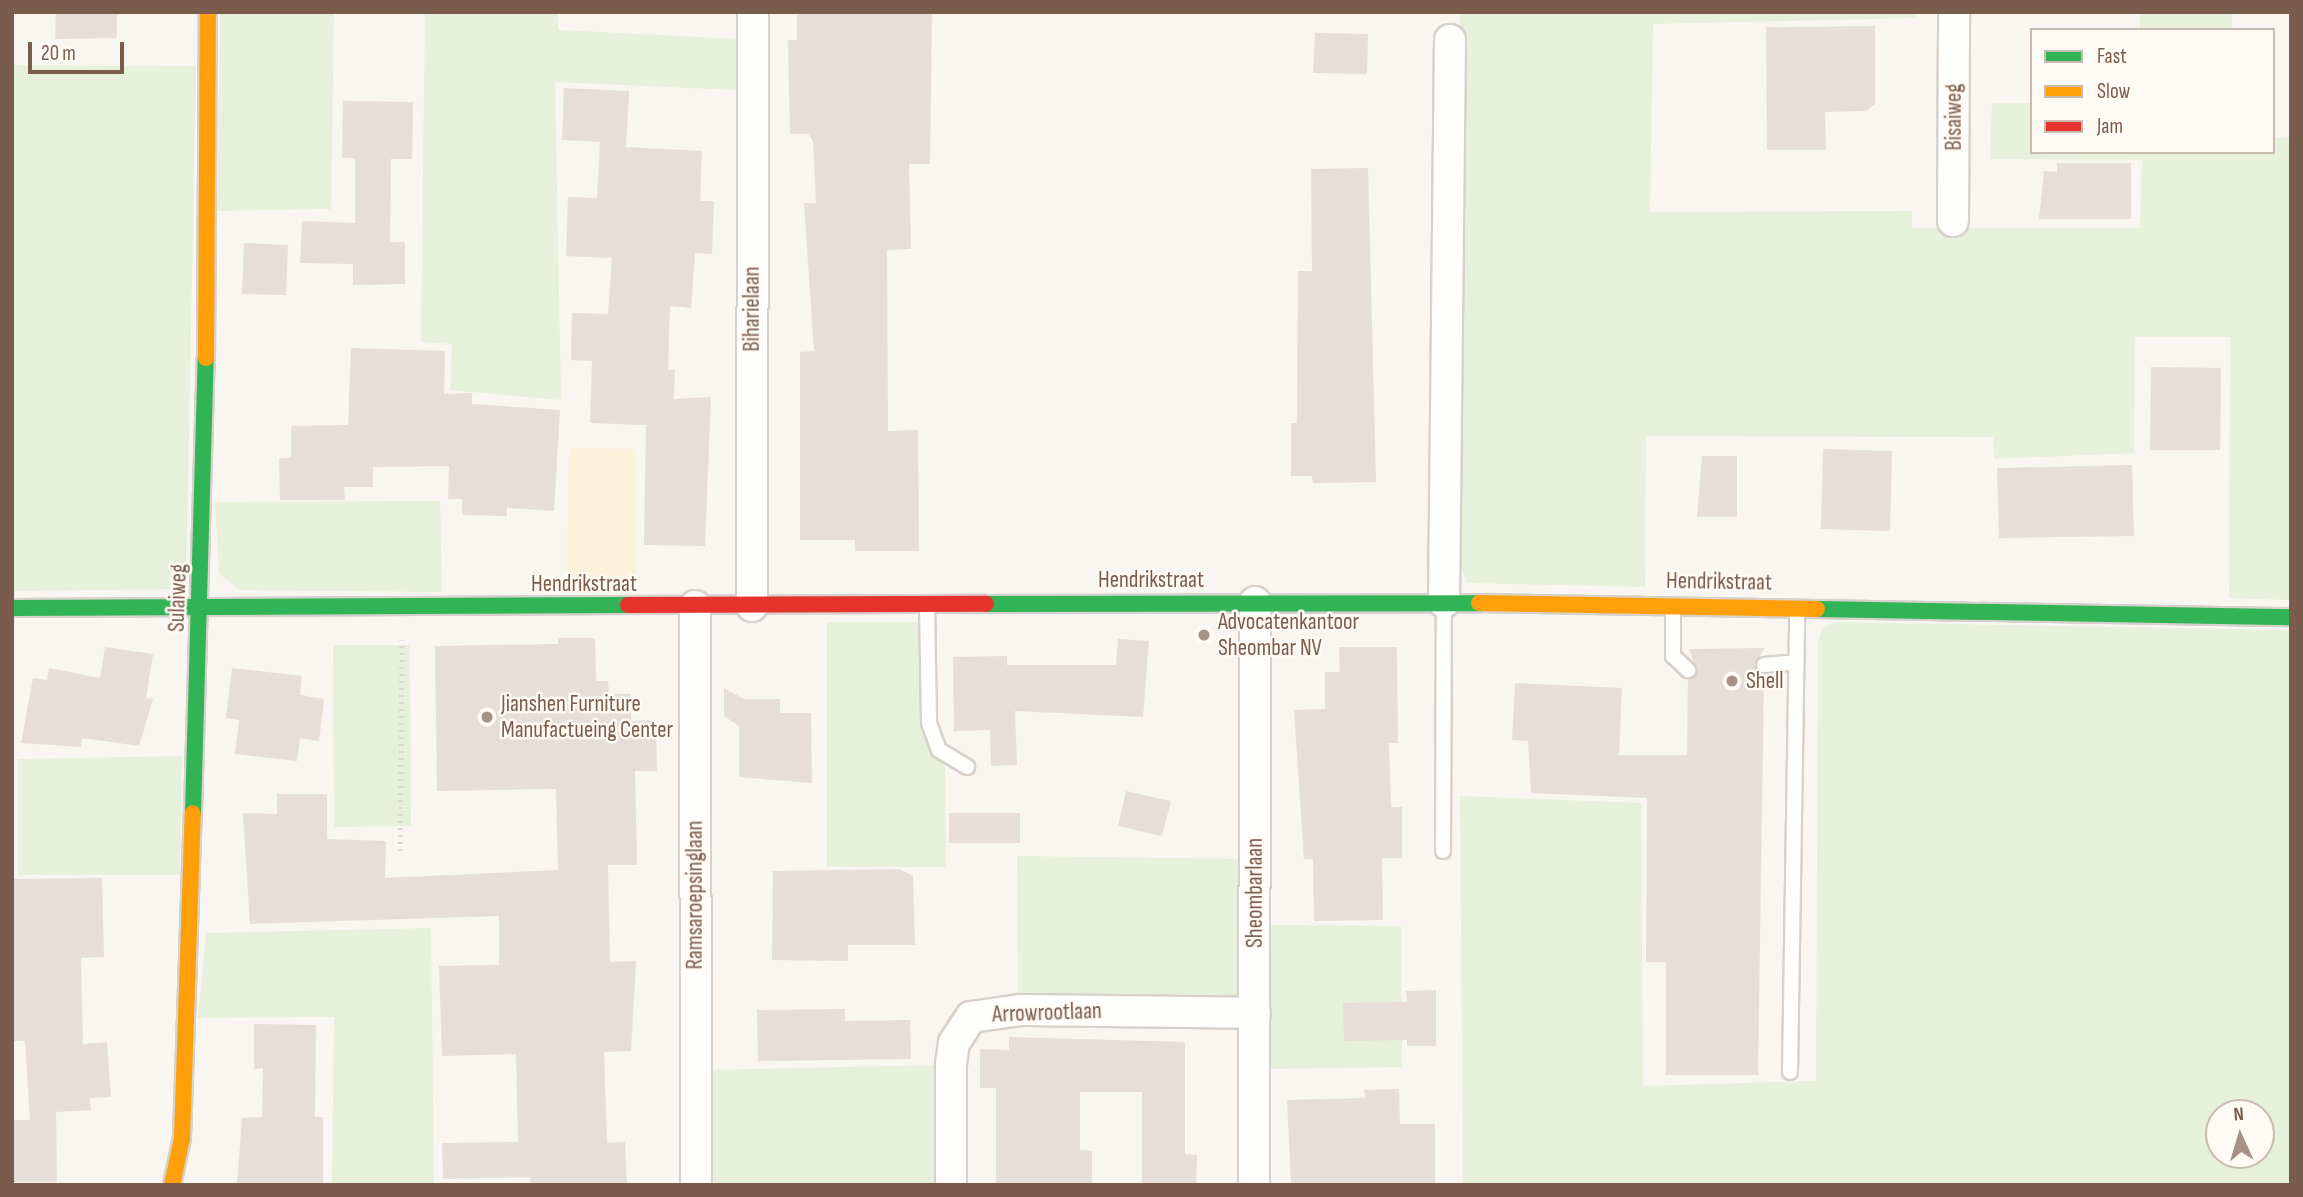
<!DOCTYPE html>
<html>
<head>
<meta charset="utf-8">
<style>
	body { margin:0 }
	#map { position:relative; width:2303px; height:1197px; overflow:hidden; background:#f9f5f0; font-family:"Sofia Sans Condensed",sans-serif }
	div>[style] { position:absolute }
	[style*='--x'] { left:calc(var(--x)*1px); top:calc(var(--y)*1px); width:calc(var(--w)*1px); rotate:calc(var(--a)*1deg) }
	.green>* { inset:0; background:#e7f0db }
	.sand>* { inset:0; background:#fbf2d9 }
	.building>* { inset:0; background:#e6ded7 }
	.path>* { height:4.5px; margin-top:-2.25px; transform-origin:0; background:repeating-linear-gradient(90deg,#dcd5d0 0 2px,transparent 0 7px) }
	.roads { filter:drop-shadow(2px 0 #d7d1cb) drop-shadow(-2px 0 #d7d1cb) drop-shadow(0 2px #d7d1cb) drop-shadow(0 -2px #d7d1cb) }
	.lane>* { height:14px; margin:-7px; padding:0 7px; transform-origin:7px; border-radius:7px; background:#fefefd }
	.street>* { height:30px; margin:-15px; padding:0 15px; transform-origin:15px; border-radius:15px; background:#fefefd }
	.fast>* { height:16px; margin:-8px; padding:0 8px; transform-origin:8px; border-radius:8px; background:#30b455 }
	.slow>* { height:16px; margin:-8px; padding:0 8px; transform-origin:8px; border-radius:8px; background:#ff9f0a }
	.jam>* { height:16px; margin:-8px; padding:0 8px; transform-origin:8px; border-radius:8px; background:#e5322d }
	.dots>* { width:19px; height:19px; translate:-50% -50%; box-sizing:border-box; border:4px solid #fffaf3; border-radius:50% }
	span { translate:-50% -50%; white-space:nowrap; text-align:center; line-height:1.15; -webkit-text-stroke:5px #fffaf3; paint-order:stroke }
	.street-label { font-size:23px; color:#7a5c4d }
	.poi-label { font-size:23px; color:#7a5c4d }
	.left { translate:0 -50%; text-align:left }
	.frame { position:absolute; inset:0; border:14px solid #7a5c4d; pointer-events:none }
	.legend { position:absolute; left:2030px; top:28px; width:245px; height:126px; box-sizing:border-box; background:#fffaf3; border:2px solid #cabbb1; margin:0; padding:9px 12px; list-style:none; font-size:21px; color:#7a5c4d }
	.legend li { display:flex; align-items:center; gap:14px; height:35px }
	.legend b { width:35px; border:2px solid #cabbb1 }
	.north { position:absolute; left:2205px; top:1099px; width:70px; height:70px; box-sizing:border-box; background:#fffaf3; border:2px solid #cabbb1; border-radius:50%; rotate:356deg; font-size:19px; font-weight:700; line-height:28px; text-align:center; color:#7a5c4d }
	.north::after { content:''; display:block; margin:auto; width:24px; height:32px; background:#a69286; clip-path:polygon(50% 0,100% 100%,50% 72%,0 100%) }
	.scale { position:absolute; left:28px; top:42px; width:96px; height:32px; box-sizing:border-box; border:4px solid #7a5c4d; border-top:0; padding-left:9px; font-size:21px; line-height:24px; white-space:nowrap; color:#7a5c4d; -webkit-text-stroke:5px #fffaf3; paint-order:stroke }
</style>
</head>
<body>
<div id="map">
	<div class="green">
		<div style="clip-path:polygon(220px 12px,334px 12px,331px 209px,217px 211px)"></div>
		<div style="clip-path:polygon(425px 12px,558px 12px,558px 30px,739px 39px,737px 90px,555px 82px,561px 400px,450px 390px,452px 344px,421px 342px)"></div>
		<div style="clip-path:polygon(1460px 12px,1916px 12px,1916px 18px,1653px 24px,1650px 212px,1912px 211px,1912px 228px,2140px 228px,2142px 160px,1990px 159px,1992px 103px,2032px 103px,2032px 152px,2273px 152px,2273px 137px,2291px 138px,2291px 600px,2229px 598px,2230px 337px,2135px 337px,2134px 453px,1994px 459px,1993px 437px,1646px 436px,1645px 587px,1467px 583px,1459px 562px)"></div>
		<div style="clip-path:polygon(2140px 12px,2232px 12px,2232px 30px,2140px 30px)"></div>
		<div style="clip-path:polygon(12px 65px,196px 66px,186px 589px,12px 591px)"></div>
		<div style="clip-path:polygon(440px 501px,442px 592px,239px 590px,219px 573px,215px 502px)"></div>
		<div style="clip-path:polygon(827px 622px,929px 622px,930px 728px,945px 768px,946px 867px,827px 867px)"></div>
		<div style="clip-path:polygon(evenodd,1836px 622px,2291px 630px,2291px 1185px,1463px 1185px,1460px 796px,1641px 803px,1643px 1086px,1816px 1081px,1818px 643px,1822px 628px,1836px 622px,2219px 1113px,2261px 1113px,2261px 1155px,2219px 1155px,2219px 1113px)"></div>
		<div style="clip-path:polygon(333px 645px,410px 645px,411px 826px,334px 827px)"></div>
		<div style="clip-path:polygon(182px 756px,180px 875px,18px 875px,18px 759px)"></div>
		<div style="clip-path:polygon(1017px 856px,1245px 859px,1243px 994px,1234px 1002px,1018px 1002px)"></div>
		<div style="clip-path:polygon(1267px 925px,1401px 926px,1402px 1067px,1267px 1069px)"></div>
		<div style="clip-path:polygon(431px 928px,434px 1185px,332px 1185px,334px 1017px,198px 1018px,206px 933px)"></div>
		<div style="clip-path:polygon(940px 1065px,939px 1185px,707px 1185px,706px 1070px)"></div>
	</div>
	<div class="sand">
		<div style="clip-path:polygon(569px 448px,636px 449px,636px 594px,567px 594px)"></div>
	</div>
	<div class="building">
		<div style="clip-path:polygon(56px 12px,117px 12px,117px 38px,55px 39px)"></div>
		<div style="clip-path:polygon(797px 12px,932px 12px,930px 164px,909px 164px,911px 249px,887px 250px,888px 431px,918px 430px,919px 551px,855px 551px,855px 540px,800px 540px,800px 352px,814px 351px,804px 203px,816px 203px,813px 141px,808px 134px,790px 134px,788px 40px,797px 40px)"></div>
		<div style="clip-path:polygon(1875px 26px,1875px 104px,1866px 111px,1825px 112px,1826px 150px,1767px 150px,1766px 27px)"></div>
		<div style="clip-path:polygon(1315px 33px,1368px 34px,1367px 74px,1313px 73px)"></div>
		<div style="clip-path:polygon(564px 88px,629px 91px,626px 147px,702px 151px,700px 201px,714px 201px,712px 254px,695px 253px,691px 308px,670px 306px,668px 370px,675px 370px,674px 399px,711px 397px,705px 546px,644px 545px,646px 425px,590px 423px,592px 361px,571px 360px,572px 313px,608px 314px,612px 258px,566px 256px,568px 197px,597px 198px,600px 142px,562px 140px)"></div>
		<div style="clip-path:polygon(343px 101px,413px 102px,412px 159px,391px 159px,390px 242px,405px 242px,405px 284px,353px 285px,353px 264px,300px 263px,302px 221px,355px 223px,355px 158px,342px 158px)"></div>
		<div style="clip-path:polygon(2057px 163px,2131px 163px,2131px 219px,2039px 219px,2044px 171px,2057px 172px)"></div>
		<div style="clip-path:polygon(1368px 168px,1376px 482px,1313px 483px,1312px 476px,1291px 476px,1291px 423px,1297px 423px,1298px 271px,1312px 271px,1311px 169px)"></div>
		<div style="clip-path:polygon(244px 243px,288px 245px,286px 295px,242px 294px)"></div>
		<div style="clip-path:polygon(351px 348px,445px 351px,444px 394px,472px 393px,472px 404px,560px 410px,554px 511px,507px 508px,507px 516px,462px 515px,462px 499px,448px 499px,449px 466px,373px 467px,373px 487px,344px 487px,345px 500px,280px 500px,279px 458px,291px 458px,291px 426px,348px 425px)"></div>
		<div style="clip-path:polygon(2151px 367px,2221px 368px,2220px 450px,2150px 450px)"></div>
		<div style="clip-path:polygon(1823px 449px,1892px 451px,1890px 531px,1821px 529px)"></div>
		<div style="clip-path:polygon(1702px 456px,1737px 456px,1737px 517px,1697px 517px)"></div>
		<div style="clip-path:polygon(2132px 465px,2134px 536px,1999px 538px,1997px 468px)"></div>
		<div style="clip-path:polygon(558px 638px,595px 638px,596px 681px,608px 681px,609px 694px,631px 694px,631px 721px,656px 720px,657px 771px,635px 771px,637px 865px,608px 865px,610px 962px,636px 961px,631px 1051px,604px 1052px,607px 1143px,625px 1142px,627px 1185px,531px 1185px,530px 1177px,443px 1179px,442px 1143px,518px 1142px,516px 1054px,442px 1056px,439px 966px,499px 965px,499px 916px,250px 924px,243px 813px,277px 814px,277px 794px,327px 794px,327px 839px,386px 841px,385px 878px,558px 870px,556px 789px,437px 791px,435px 646px,558px 644px)"></div>
		<div style="clip-path:polygon(1118px 639px,1149px 641px,1143px 717px,1015px 711px,1017px 765px,991px 766px,990px 730px,954px 731px,953px 657px,1007px 656px,1007px 665px,1116px 665px)"></div>
		<div style="clip-path:polygon(105px 647px,153px 654px,146px 698px,153px 699px,139px 746px,82px 738px,81px 747px,21px 743px,33px 678px,47px 680px,49px 668px,100px 678px)"></div>
		<div style="clip-path:polygon(1339px 647px,1397px 647px,1398px 743px,1389px 743px,1391px 807px,1402px 807px,1402px 858px,1382px 858px,1383px 920px,1314px 921px,1313px 859px,1304px 859px,1294px 710px,1325px 709px,1325px 672px,1340px 672px)"></div>
		<div style="clip-path:polygon(1765px 648px,1754px 665px,1764px 675px,1758px 1075px,1666px 1075px,1666px 962px,1646px 962px,1647px 798px,1531px 793px,1528px 741px,1512px 740px,1515px 683px,1622px 688px,1619px 755px,1687px 755px,1688px 679px,1697px 671px,1689px 649px)"></div>
		<div style="clip-path:polygon(232px 668px,302px 676px,300px 695px,324px 699px,319px 741px,300px 738px,297px 761px,235px 754px,239px 720px,226px 718px)"></div>
		<div style="clip-path:polygon(724px 688px,744px 699px,780px 699px,780px 713px,811px 713px,812px 783px,739px 777px,739px 726px,724px 716px)"></div>
		<div style="clip-path:polygon(1126px 791px,1171px 801px,1162px 836px,1118px 826px)"></div>
		<div style="clip-path:polygon(949px 813px,1020px 813px,1020px 843px,949px 843px)"></div>
		<div style="clip-path:polygon(899px 869px,913px 876px,915px 945px,848px 945px,848px 961px,772px 960px,773px 871px)"></div>
		<div style="clip-path:polygon(102px 878px,104px 957px,81px 958px,83px 1044px,107px 1042px,111px 1097px,90px 1098px,91px 1110px,56px 1112px,57px 1182px,12px 1182px,12px 1120px,30px 1120px,25px 1041px,12px 1041px,12px 879px)"></div>
		<div style="clip-path:polygon(1436px 990px,1436px 1046px,1407px 1046px,1407px 1040px,1344px 1041px,1343px 1003px,1407px 1002px,1406px 991px)"></div>
		<div style="clip-path:polygon(845px 1009px,845px 1021px,910px 1020px,911px 1059px,758px 1061px,757px 1010px)"></div>
		<div style="clip-path:polygon(254px 1024px,316px 1025px,315px 1117px,323px 1117px,323px 1185px,237px 1185px,242px 1118px,262px 1117px,263px 1068px,254px 1069px)"></div>
		<div style="clip-path:polygon(1009px 1037px,1185px 1042px,1185px 1154px,1197px 1155px,1196px 1185px,1142px 1185px,1142px 1092px,1080px 1092px,1080px 1150px,1092px 1151px,1092px 1185px,996px 1185px,996px 1088px,980px 1088px,980px 1049px,1009px 1050px)"></div>
		<div style="clip-path:polygon(1399px 1089px,1400px 1124px,1435px 1124px,1435px 1185px,1291px 1184px,1287px 1100px,1365px 1098px,1364px 1090px)"></div>
	</div>
	<div class="path">
		<div style="--x:400;--y:851;--w:211;--a:-89.5"></div>
	</div>
	<div class="roads">
		<div class="lane">
			<div style="--x:927;--y:605;--w:118;--a:89"></div>
			<div style="--x:929;--y:723;--w:29;--a:70"></div>
			<div style="--x:939;--y:750;--w:33;--a:31"></div>
			<div style="--x:1673;--y:609;--w:47;--a:90"></div>
			<div style="--x:1673;--y:656;--w:21;--a:43"></div>
			<div style="--x:1764;--y:665;--w:32;--a:-5"></div>
			<div style="--x:1443;--y:851;--w:248;--a:-89.8"></div>
			<div style="--x:1790;--y:1072;--w:461;--a:-89.1"></div>
		</div>
		<div class="street">
			<div style="--x:1953;--y:221;--w:209;--a:-89.7"></div>
			<div style="--x:1444;--y:602;--w:562;--a:-89.39"></div>
			<div style="--x:695;--y:606;--w:579;--a:89.9"></div>
			<div style="--x:752;--y:606;--w:594;--a:-89.9"></div>
			<div style="--x:951;--y:1185;--w:121;--a:-90"></div>
			<div style="--x:951;--y:1064;--w:21;--a:-82"></div>
			<div style="--x:954;--y:1043;--w:31;--a:-57"></div>
			<div style="--x:971;--y:1017;--w:49;--a:-8.1"></div>
			<div style="--x:1020;--y:1010;--w:235;--a:0.7"></div>
			<div style="--x:1254;--y:1185;--w:583;--a:-89.9"></div>
		</div>
		<div class="fast">
			<div style="--x:986;--y:604;--w:493;--a:-0.1"></div>
			<div style="--x:12;--y:608;--w:616;--a:-0.28"></div>
			<div style="--x:1817;--y:609;--w:474;--a:1"></div>
			<div style="--x:193;--y:813;--w:455;--a:-88.4"></div>
		</div>
		<div class="slow">
			<div style="--x:206;--y:358;--w:346;--a:-89.7"></div>
			<div style="--x:1479;--y:603;--w:338;--a:1"></div>
			<div style="--x:172;--y:1185;--w:48;--a:-78"></div>
			<div style="--x:182;--y:1138;--w:325;--a:-88.1"></div>
		</div>
		<div class="jam">
			<div style="--x:628;--y:605;--w:358;--a:-0.2"></div>
		</div>
	</div>
	<div class="dots">
		<div style="left:1204px;top:635px;background:#a69286"></div>
		<div style="left:1732px;top:681px;background:#a69286"></div>
		<div style="left:487px;top:717px;background:#a69286"></div>
	</div>
	<div class="street-label">
		<span style="left:1954px;top:117px;rotate:-90deg">Bisaiweg</span>
		<span style="left:752px;top:309px;rotate:-90deg">Biharielaan</span>
		<span style="left:1151px;top:580px">Hendrikstraat</span>
		<span style="left:1719px;top:582px;rotate:1deg">Hendrikstraat</span>
		<span style="left:584px;top:584px">Hendrikstraat</span>
		<span style="left:178px;top:598px;rotate:-88deg">Sulaiweg</span>
		<span style="left:1255px;top:893px;rotate:-90deg">Sheombarlaan</span>
		<span style="left:695px;top:895px;rotate:-90deg">Ramsaroepsinglaan</span>
		<span style="left:1047px;top:1013px;rotate:-2deg">Arrowrootlaan</span>
	</div>
	<div class="poi-label">
		<span class="left" style="left:1218px;top:635px">Advocatenkantoor<br>Sheombar NV</span>
		<span class="left" style="left:1746px;top:681px">Shell</span>
		<span class="left" style="left:501px;top:717px">Jianshen Furniture<br>Manufactueing Center</span>
	</div>
	<div class="frame"></div>
	<ul class="legend">
	<li><b style="height:9px;background:#30b455"></b>Fast</li>
	<li><b style="height:9px;background:#ff9f0a"></b>Slow</li>
	<li><b style="height:9px;background:#e5322d"></b>Jam</li>
	</ul>
	<div class="north">N</div>
	<div class="scale">20 m</div>
</div>
</body>
</html>
